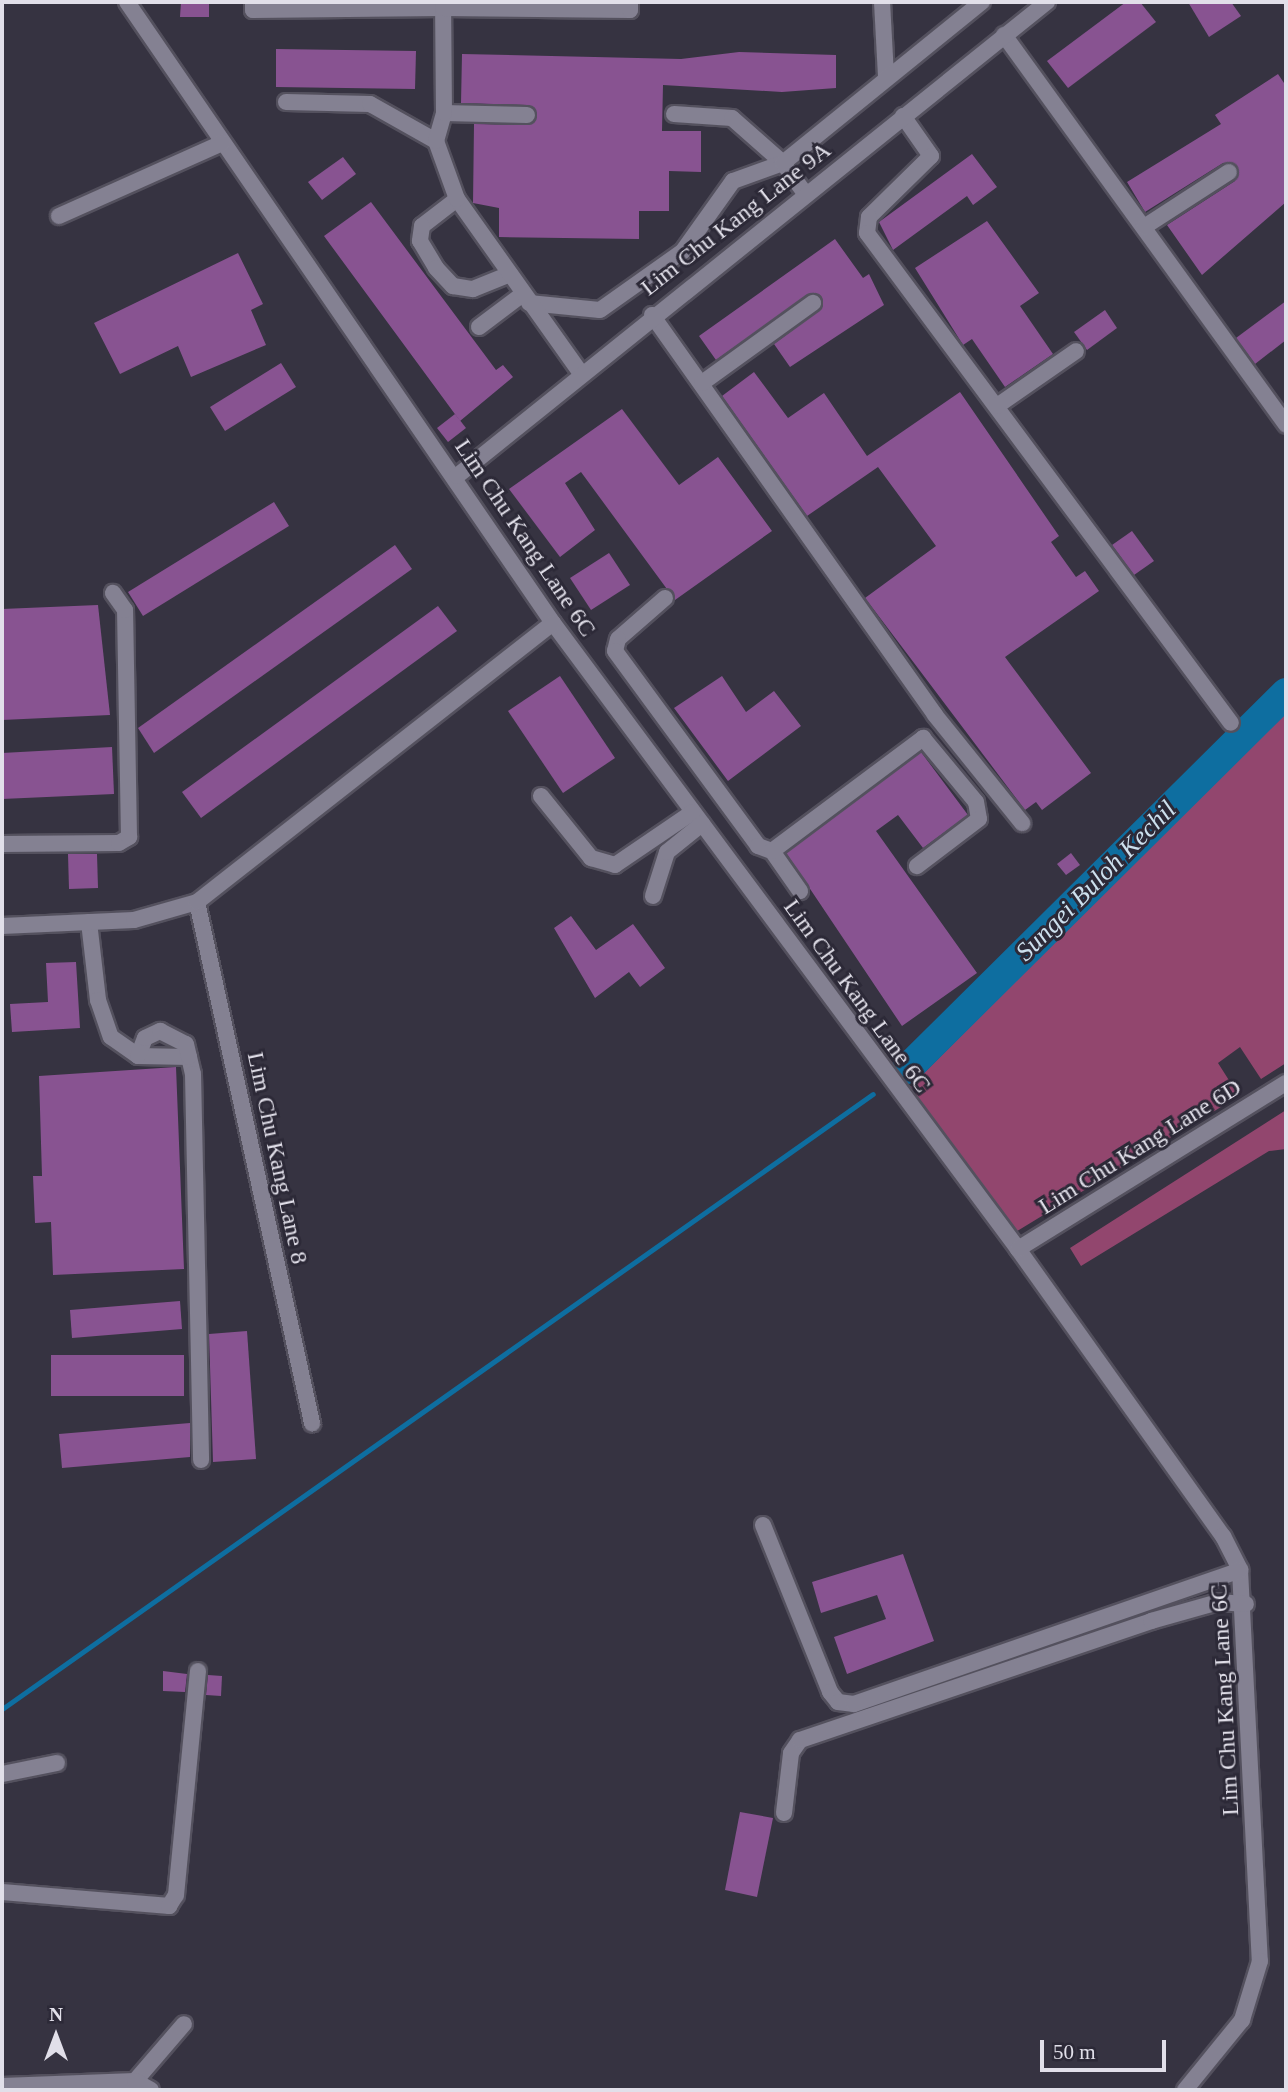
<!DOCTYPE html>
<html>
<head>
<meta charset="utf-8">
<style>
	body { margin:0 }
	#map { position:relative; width:1288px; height:2092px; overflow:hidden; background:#363341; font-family:"Times New Roman",serif }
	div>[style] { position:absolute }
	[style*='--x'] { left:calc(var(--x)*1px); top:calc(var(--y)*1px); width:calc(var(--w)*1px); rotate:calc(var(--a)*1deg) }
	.forest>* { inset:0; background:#92466e }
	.stream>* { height:5px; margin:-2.5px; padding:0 2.5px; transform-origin:2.5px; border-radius:2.5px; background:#0e6ea0 }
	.river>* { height:30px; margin:-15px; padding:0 15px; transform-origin:15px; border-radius:15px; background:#0e6ea0 }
	.building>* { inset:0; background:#885391 }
	.roads { filter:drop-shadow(2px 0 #54515e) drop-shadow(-2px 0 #54515e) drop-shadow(0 2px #54515e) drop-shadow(0 -2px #54515e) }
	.minor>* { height:16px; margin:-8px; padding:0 8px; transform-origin:8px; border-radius:8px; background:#848192 }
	span { translate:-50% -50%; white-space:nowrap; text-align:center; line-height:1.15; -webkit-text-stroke:6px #2c2937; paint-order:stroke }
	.street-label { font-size:24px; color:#e1dfe9 }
	.water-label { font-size:26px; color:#cde0ee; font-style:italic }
	.frame { position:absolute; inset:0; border:4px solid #e1dfe9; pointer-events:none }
	.north { position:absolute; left:21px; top:2001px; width:70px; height:70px; -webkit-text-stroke:5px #2c2937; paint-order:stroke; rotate:0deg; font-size:19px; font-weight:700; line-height:28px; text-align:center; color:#e1dfe9 }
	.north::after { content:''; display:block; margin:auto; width:24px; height:32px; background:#e1dfe9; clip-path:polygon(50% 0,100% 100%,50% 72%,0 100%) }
	.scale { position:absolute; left:1040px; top:2040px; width:126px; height:32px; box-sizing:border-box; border:4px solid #e1dfe9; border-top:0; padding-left:9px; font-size:21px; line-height:24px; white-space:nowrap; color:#e1dfe9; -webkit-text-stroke:5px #2c2937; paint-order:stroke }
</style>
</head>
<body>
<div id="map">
	<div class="forest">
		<div style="clip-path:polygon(1286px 711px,1286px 1063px,1261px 1079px,1240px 1047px,1218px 1063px,1239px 1096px,1014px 1233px,910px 1087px)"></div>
		<div style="clip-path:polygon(1286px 1110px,1286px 1149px,1269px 1151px,1081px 1266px,1070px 1248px)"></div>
	</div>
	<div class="stream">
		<div style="--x:2;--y:1709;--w:1066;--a:-35.23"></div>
	</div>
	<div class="river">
		<div style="--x:907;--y:1069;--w:534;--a:-44.77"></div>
	</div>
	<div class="building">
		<div style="clip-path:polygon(181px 2px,209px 2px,209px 17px,180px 17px)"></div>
		<div style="clip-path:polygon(1126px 2px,1140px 2px,1156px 22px,1068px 88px,1047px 61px)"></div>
		<div style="clip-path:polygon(1188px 2px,1231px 2px,1241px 16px,1209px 37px)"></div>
		<div style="clip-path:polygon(276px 49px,416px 51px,415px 89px,276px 87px)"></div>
		<div style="clip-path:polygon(739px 52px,836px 55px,836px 88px,782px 92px,663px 85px,662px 131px,701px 131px,701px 172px,669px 171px,669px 211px,639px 211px,639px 239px,499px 237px,499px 208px,473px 203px,474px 124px,527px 125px,537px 115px,527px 105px,461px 103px,462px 54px,681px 59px)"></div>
		<div style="clip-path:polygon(1278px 74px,1286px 86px,1286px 202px,1202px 275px,1167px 225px,1235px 181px,1237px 166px,1223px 163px,1145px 212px,1127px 182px,1221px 124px,1215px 115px)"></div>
		<div style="clip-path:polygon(972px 154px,997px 187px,973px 205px,967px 196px,893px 250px,879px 222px)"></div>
		<div style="clip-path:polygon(343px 157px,356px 174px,322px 200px,308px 182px)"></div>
		<div style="clip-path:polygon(371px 202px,496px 370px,503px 365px,513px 377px,460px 421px,324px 236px)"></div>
		<div style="clip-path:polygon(987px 221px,1039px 293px,1020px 306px,1053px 354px,1005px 387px,972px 339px,963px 345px,915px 268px)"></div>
		<div style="clip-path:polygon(835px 239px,863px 278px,869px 274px,884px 305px,790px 367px,774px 344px,822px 308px,821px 296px,811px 293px,716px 360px,699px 336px)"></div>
		<div style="clip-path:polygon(238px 253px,263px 304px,251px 310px,266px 345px,191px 377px,178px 346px,120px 374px,94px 323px)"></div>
		<div style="clip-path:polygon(1286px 301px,1286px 340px,1255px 364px,1236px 338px)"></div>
		<div style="clip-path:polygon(1105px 310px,1117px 328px,1087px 350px,1074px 332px)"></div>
		<div style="clip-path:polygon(281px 363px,296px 387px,225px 431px,210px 407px)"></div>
		<div style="clip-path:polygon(754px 372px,788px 418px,824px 393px,867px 456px,960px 392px,1059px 536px,1051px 542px,1076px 577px,1085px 571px,1099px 591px,1005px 657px,1091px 773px,1042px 810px,1036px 802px,1025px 810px,865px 598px,936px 546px,878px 467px,807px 516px,722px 396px)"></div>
		<div style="clip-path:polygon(622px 409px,679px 485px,718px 457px,772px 531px,675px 600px,581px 472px,565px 483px,595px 530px,560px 557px,509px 489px)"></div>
		<div style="clip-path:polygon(455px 414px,466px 428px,448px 442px,437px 428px)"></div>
		<div style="clip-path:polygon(274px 502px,289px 526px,143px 616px,128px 592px)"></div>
		<div style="clip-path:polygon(1132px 531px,1154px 561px,1134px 575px,1112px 545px)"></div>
		<div style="clip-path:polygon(395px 545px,412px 569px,154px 753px,138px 728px)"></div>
		<div style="clip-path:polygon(609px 553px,630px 585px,591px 610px,570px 578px)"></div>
		<div style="clip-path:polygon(98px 605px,110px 715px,2px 720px,2px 609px)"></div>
		<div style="clip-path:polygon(438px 606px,457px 631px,201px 818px,182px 792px)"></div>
		<div style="clip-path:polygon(560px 676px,615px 758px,563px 793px,508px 711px)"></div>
		<div style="clip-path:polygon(722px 676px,746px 712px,774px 691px,801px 726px,728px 781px,674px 708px)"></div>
		<div style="clip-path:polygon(112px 747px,114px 794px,2px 799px,2px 753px)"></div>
		<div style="clip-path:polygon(921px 752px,968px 815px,923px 848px,898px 815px,876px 831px,977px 973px,902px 1026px,786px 853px)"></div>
		<div style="clip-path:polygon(1071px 853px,1080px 865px,1066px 875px,1057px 864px)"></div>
		<div style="clip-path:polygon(68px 854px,97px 854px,98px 888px,69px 889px)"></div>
		<div style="clip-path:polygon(571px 916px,596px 950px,633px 924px,665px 968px,640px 987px,629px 972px,595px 998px,554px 928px)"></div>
		<div style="clip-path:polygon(76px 962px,80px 1028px,12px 1032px,10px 1004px,48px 1002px,46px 963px)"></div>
		<div style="clip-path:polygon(176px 1067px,184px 1269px,53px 1275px,51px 1222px,35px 1223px,33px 1176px,42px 1176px,39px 1076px)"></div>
		<div style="clip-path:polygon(180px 1301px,182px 1329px,72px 1338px,70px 1310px)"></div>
		<div style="clip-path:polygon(247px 1331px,256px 1459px,213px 1462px,209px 1334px)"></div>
		<div style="clip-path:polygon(51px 1355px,184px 1355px,184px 1396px,51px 1396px)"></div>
		<div style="clip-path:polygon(190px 1423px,190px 1457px,62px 1468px,59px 1434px)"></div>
		<div style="clip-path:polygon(903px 1554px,934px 1641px,847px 1674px,834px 1637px,886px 1619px,877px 1595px,821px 1613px,812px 1582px)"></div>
		<div style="clip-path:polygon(163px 1671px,187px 1674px,185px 1692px,163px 1691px)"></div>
		<div style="clip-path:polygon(208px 1675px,222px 1676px,221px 1696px,206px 1695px)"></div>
		<div style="clip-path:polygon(740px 1812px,773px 1818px,757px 1897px,725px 1890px)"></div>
	</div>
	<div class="roads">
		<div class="minor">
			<div style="--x:127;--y:2;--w:753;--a:55.55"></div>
			<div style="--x:553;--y:623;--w:780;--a:53.39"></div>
			<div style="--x:1018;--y:1249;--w:353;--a:54.5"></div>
			<div style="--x:1223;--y:1536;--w:38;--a:63"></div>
			<div style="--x:1240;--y:1570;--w:392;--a:87.1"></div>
			<div style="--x:1260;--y:1961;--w:62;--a:107"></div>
			<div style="--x:1242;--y:2020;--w:90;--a:129.2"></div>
			<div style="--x:253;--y:2;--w:8;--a:90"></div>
			<div style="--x:253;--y:10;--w:190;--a:-0.6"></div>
			<div style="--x:882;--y:2;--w:75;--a:86.9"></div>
			<div style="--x:1004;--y:35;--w:481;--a:54.1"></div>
			<div style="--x:286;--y:102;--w:84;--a:1.4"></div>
			<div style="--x:370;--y:104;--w:76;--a:29.3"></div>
			<div style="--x:444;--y:113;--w:83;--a:1.4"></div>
			<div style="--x:674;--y:114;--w:58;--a:3.9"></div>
			<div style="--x:732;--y:118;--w:68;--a:41.4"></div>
			<div style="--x:783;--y:163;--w:37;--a:54"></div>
			<div style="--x:903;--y:116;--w:49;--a:55"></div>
			<div style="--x:931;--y:156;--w:87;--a:135.5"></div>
			<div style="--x:869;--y:217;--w:16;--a:97"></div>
			<div style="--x:867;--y:233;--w:610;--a:53.39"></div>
			<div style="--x:457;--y:199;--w:44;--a:142.4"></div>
			<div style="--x:422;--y:226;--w:15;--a:98"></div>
			<div style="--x:420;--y:241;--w:31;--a:59"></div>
			<div style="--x:436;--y:268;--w:25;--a:47"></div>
			<div style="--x:453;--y:286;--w:20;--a:9"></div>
			<div style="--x:473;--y:289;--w:40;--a:-22"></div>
			<div style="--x:59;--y:216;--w:179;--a:-24.1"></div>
			<div style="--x:1144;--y:227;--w:101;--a:-32.9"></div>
			<div style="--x:529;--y:303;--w:71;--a:5.6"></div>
			<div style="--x:600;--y:310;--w:102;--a:-35.4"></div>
			<div style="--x:683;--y:251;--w:86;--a:-54.5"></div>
			<div style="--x:733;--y:181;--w:53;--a:-19.8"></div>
			<div style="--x:783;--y:163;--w:256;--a:-39"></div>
			<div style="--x:652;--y:315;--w:490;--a:54.7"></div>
			<div style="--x:935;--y:715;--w:139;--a:51.1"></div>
			<div style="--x:479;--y:327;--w:55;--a:-36.9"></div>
			<div style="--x:580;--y:372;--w:212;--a:-125.4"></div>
			<div style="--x:457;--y:199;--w:62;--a:-109.9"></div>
			<div style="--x:436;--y:141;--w:29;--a:-74"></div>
			<div style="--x:444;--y:113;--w:105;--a:-90.5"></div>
			<div style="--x:443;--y:8;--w:187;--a:0.6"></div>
			<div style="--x:630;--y:10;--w:8;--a:-90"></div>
			<div style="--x:702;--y:383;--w:137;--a:-35.8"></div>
			<div style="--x:997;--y:406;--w:96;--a:-34.8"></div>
			<div style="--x:457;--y:476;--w:757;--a:-38.78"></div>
			<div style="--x:665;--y:598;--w:62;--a:138.9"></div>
			<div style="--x:618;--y:639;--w:12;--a:104"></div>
			<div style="--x:615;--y:651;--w:242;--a:53.7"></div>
			<div style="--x:758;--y:846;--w:15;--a:20"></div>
			<div style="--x:772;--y:851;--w:49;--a:55"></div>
			<div style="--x:541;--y:796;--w:80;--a:51.1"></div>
			<div style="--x:591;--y:858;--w:25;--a:16"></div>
			<div style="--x:615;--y:865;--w:94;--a:-34.2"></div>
			<div style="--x:2;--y:844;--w:117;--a:-0.5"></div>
			<div style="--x:119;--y:843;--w:12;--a:-31"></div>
			<div style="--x:129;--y:837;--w:227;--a:-91"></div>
			<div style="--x:125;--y:610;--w:21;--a:-125"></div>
			<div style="--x:772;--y:851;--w:189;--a:-36.8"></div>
			<div style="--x:923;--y:738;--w:83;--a:50.4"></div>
			<div style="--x:976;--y:802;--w:17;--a:80"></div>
			<div style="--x:979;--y:819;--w:78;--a:142.8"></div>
			<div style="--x:653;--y:896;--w:46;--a:-72.3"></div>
			<div style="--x:667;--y:852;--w:45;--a:-38.7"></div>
			<div style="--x:197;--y:902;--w:534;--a:77.55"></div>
			<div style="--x:89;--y:922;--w:79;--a:83.4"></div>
			<div style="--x:98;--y:1000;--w:39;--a:71"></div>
			<div style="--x:111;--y:1037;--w:33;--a:35"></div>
			<div style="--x:138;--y:1056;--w:51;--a:1.1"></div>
			<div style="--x:189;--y:1057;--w:17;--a:77"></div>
			<div style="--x:193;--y:1074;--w:386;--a:88.8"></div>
			<div style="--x:2;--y:926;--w:132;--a:-2.6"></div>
			<div style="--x:134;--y:920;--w:66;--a:-15.9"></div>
			<div style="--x:197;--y:902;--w:452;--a:-38.1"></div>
			<div style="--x:138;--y:1056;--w:19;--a:-69"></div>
			<div style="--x:145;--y:1038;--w:17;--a:-25"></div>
			<div style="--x:160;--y:1031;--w:29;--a:27"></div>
			<div style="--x:186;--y:1044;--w:13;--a:77"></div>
			<div style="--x:1018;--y:1249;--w:315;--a:-31.8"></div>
			<div style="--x:763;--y:1525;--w:180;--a:68.1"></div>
			<div style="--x:830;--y:1692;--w:13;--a:51"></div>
			<div style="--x:838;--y:1702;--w:16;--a:7"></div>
			<div style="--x:854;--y:1704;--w:409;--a:-19.1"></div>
			<div style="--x:2;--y:1774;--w:56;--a:-11.3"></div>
			<div style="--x:784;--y:1813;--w:60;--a:-83.3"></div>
			<div style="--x:791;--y:1753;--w:16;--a:-55"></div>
			<div style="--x:800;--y:1740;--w:371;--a:-18.7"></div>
			<div style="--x:1151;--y:1621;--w:70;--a:-15.8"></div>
			<div style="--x:1218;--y:1602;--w:28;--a:4"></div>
			<div style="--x:2;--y:1892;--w:168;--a:4.8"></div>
			<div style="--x:169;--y:1906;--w:13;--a:-58"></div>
			<div style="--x:176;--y:1895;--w:225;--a:-84.4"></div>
			<div style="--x:135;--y:2081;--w:75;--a:-49.3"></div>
			<div style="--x:2;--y:2086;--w:133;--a:-2.2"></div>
			<div style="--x:135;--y:2081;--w:18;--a:29"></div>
		</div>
	</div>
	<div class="street-label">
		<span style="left:736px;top:219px;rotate:-38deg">Lim Chu Kang Lane 9A</span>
		<span style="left:525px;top:538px;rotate:56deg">Lim Chu Kang Lane 6C</span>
		<span style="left:857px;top:996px;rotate:54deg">Lim Chu Kang Lane 6C</span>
		<span style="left:1140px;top:1147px;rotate:-32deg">Lim Chu Kang Lane 6D</span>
		<span style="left:277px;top:1158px;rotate:78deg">Lim Chu Kang Lane 8</span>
		<span style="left:1225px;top:1700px;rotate:-93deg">Lim Chu Kang Lane 6C</span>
	</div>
	<div class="water-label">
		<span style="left:1096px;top:881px;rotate:-45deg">Sungei Buloh Kechil</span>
	</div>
	<div class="frame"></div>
	<div class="north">N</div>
	<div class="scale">50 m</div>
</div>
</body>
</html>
